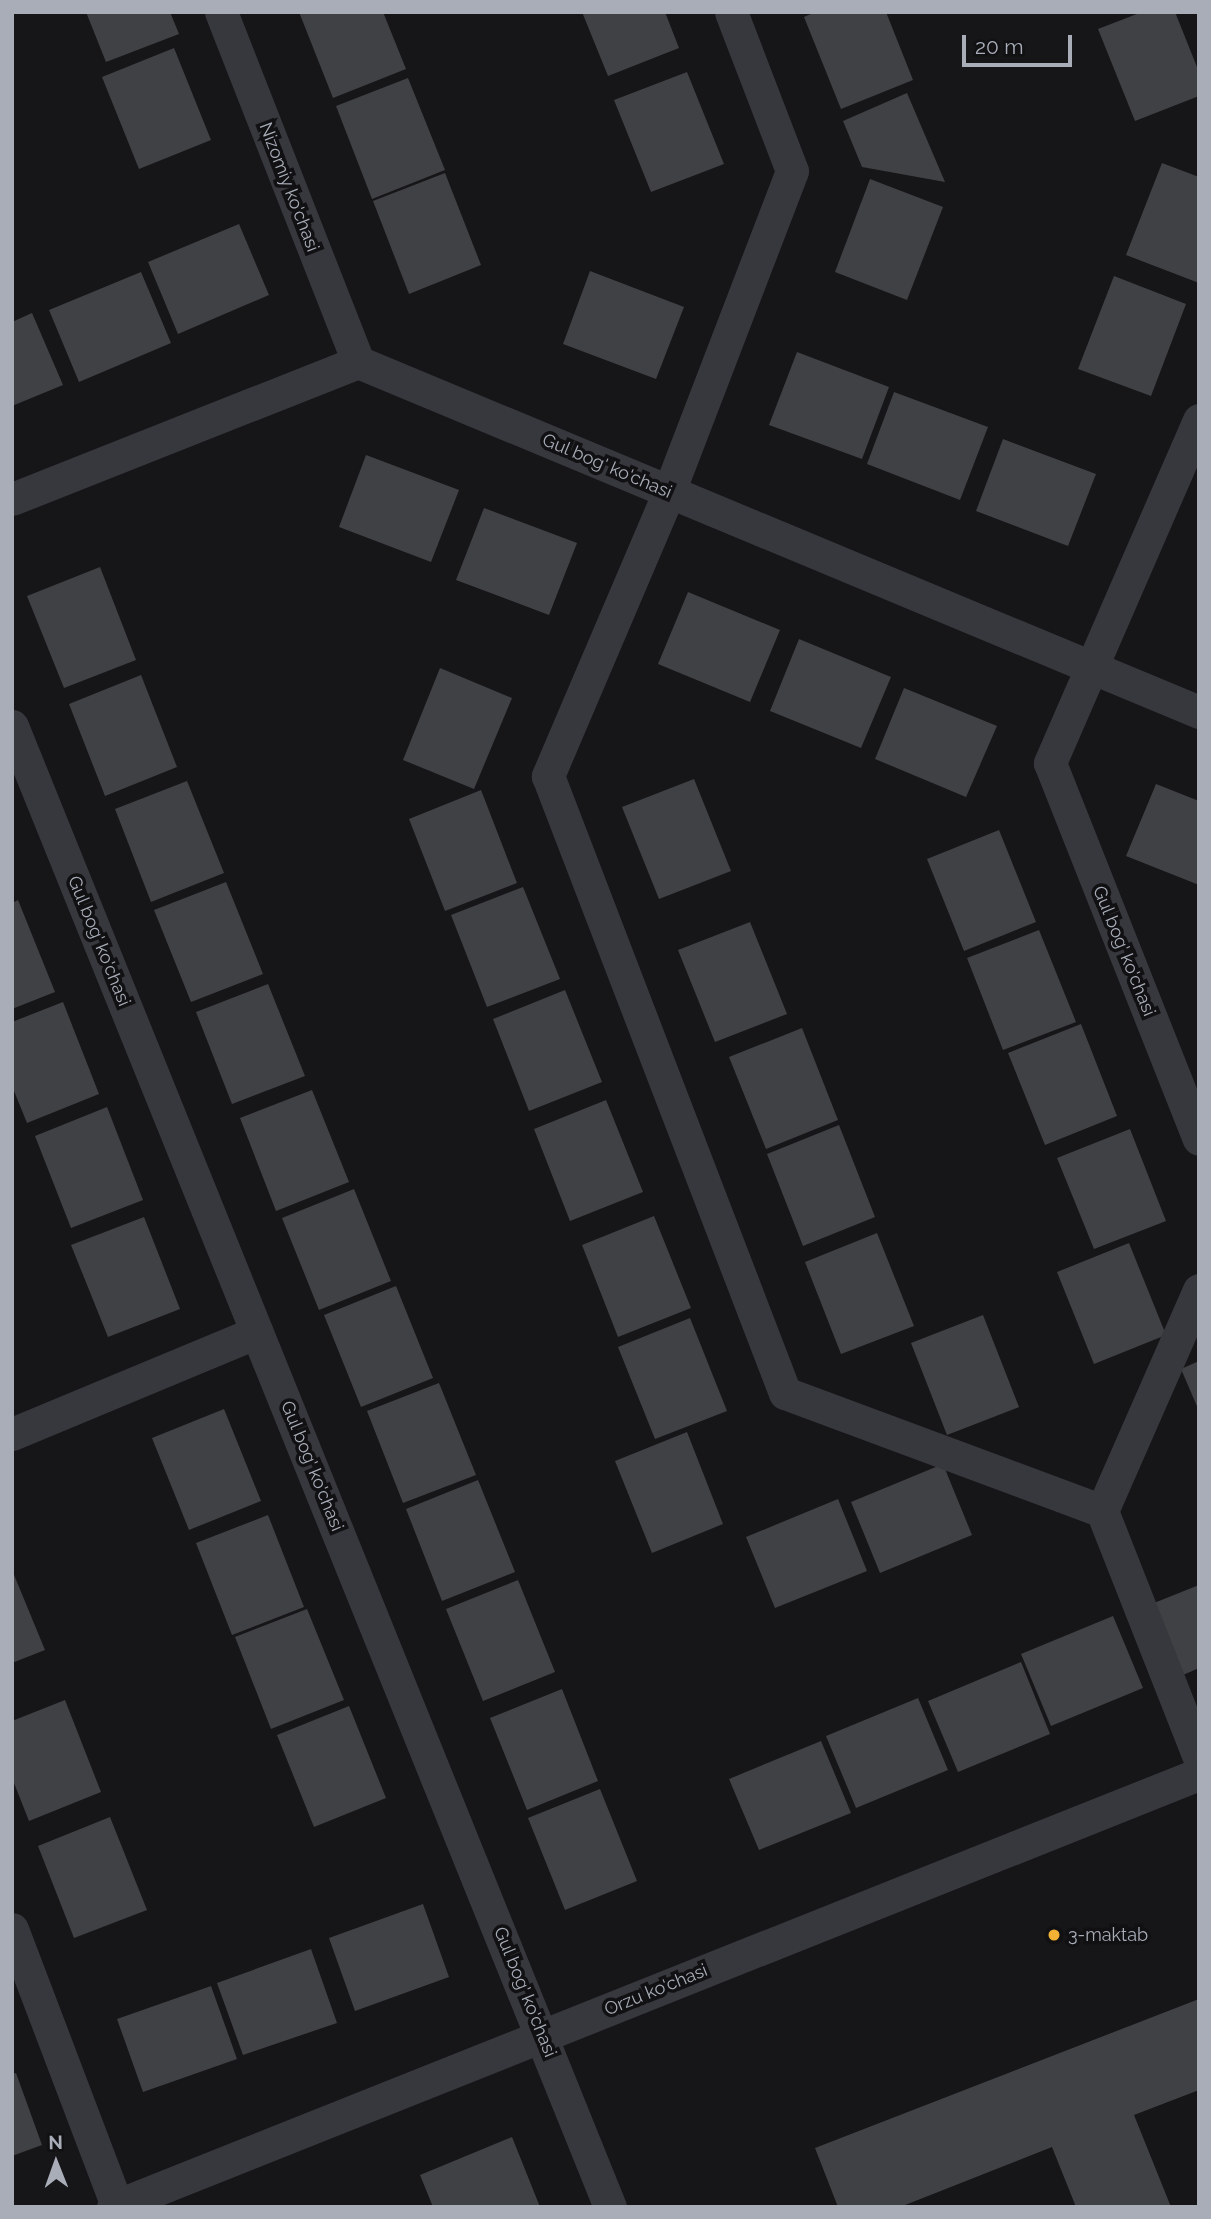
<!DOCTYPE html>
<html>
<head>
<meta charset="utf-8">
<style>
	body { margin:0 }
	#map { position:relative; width:1211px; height:2219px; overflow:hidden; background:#161618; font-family:Raleway,sans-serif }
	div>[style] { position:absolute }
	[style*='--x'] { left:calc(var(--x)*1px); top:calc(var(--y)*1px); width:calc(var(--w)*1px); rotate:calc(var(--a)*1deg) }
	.building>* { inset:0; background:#404145 }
	.minor>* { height:33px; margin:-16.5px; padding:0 16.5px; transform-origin:16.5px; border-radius:16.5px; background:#37383d }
	.dots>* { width:19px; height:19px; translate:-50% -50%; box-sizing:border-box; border:4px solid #111113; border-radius:50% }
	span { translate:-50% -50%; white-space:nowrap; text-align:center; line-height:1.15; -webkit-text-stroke:7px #111113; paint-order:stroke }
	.street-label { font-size:18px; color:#a8adb8 }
	.poi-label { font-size:18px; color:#a8adb8 }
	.left { translate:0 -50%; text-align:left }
	.frame { position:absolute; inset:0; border:14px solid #a8adb8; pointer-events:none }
	.north { position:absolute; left:21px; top:2128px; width:70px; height:70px; -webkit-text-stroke:5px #111113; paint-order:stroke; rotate:359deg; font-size:19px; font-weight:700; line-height:28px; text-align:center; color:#a8adb8 }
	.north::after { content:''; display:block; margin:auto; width:24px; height:32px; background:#a8adb8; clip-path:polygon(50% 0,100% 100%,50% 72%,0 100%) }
	.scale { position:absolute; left:962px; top:35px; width:110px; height:32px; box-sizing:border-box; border:4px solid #a8adb8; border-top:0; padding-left:9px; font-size:21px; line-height:24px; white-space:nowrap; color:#a8adb8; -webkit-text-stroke:5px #111113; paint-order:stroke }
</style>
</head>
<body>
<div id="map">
	<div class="building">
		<div style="clip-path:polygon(86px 12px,170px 12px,179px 34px,106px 62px)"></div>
		<div style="clip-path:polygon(299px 12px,383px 12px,406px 69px,333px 98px)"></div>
		<div style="clip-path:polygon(582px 12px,665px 12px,679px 48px,608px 76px)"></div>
		<div style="clip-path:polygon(815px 12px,886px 12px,913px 80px,841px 109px,804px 17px)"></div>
		<div style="clip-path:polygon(1142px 12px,1175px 12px,1199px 72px,1199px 96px,1135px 121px,1098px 29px)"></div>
		<div style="clip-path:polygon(174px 48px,211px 140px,139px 169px,102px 77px)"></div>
		<div style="clip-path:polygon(687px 72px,724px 164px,651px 192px,614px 100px)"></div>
		<div style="clip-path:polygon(408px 78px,445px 170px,372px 199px,336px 106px)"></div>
		<div style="clip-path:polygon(907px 93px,945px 182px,862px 167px,843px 121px)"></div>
		<div style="clip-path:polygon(1162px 163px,1199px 177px,1199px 283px,1126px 255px)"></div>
		<div style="clip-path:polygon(445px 173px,481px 265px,409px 294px,373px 201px)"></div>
		<div style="clip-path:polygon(870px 179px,943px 207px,907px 300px,835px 272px)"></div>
		<div style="clip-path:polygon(239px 224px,269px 295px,178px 334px,148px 262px)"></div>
		<div style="clip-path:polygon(590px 271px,684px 307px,656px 379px,563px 344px)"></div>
		<div style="clip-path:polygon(141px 272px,171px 343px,79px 382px,49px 310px)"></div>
		<div style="clip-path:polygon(1114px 276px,1186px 304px,1151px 396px,1078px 369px)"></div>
		<div style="clip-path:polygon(32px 313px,63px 385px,12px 406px,12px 322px)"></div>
		<div style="clip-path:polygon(797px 352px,889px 387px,862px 459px,769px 425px)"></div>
		<div style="clip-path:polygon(894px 392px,988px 427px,960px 500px,867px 464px)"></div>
		<div style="clip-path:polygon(1003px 439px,1096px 474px,1068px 546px,976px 511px)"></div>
		<div style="clip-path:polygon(366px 455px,459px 490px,431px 562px,339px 527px)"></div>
		<div style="clip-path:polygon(484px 508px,577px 543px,549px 615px,456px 580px)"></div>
		<div style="clip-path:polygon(100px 567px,136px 660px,64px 688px,27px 596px)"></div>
		<div style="clip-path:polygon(688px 592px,780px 630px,750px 702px,658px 664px)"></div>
		<div style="clip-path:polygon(799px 639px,891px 677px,861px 748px,770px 711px)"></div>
		<div style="clip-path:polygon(440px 668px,512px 698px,474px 789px,403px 760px)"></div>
		<div style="clip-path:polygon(141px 675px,177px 767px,105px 796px,69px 704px)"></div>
		<div style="clip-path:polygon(904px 688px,997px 726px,966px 797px,875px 759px)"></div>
		<div style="clip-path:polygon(694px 779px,731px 871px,659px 899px,622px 807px)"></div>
		<div style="clip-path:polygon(187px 781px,224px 873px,151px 902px,115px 809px)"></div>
		<div style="clip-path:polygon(1156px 784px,1199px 801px,1199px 885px,1126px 856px)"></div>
		<div style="clip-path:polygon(481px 790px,517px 883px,445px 911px,409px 819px)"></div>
		<div style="clip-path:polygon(999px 830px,1036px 922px,964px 951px,927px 859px)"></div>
		<div style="clip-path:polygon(226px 882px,263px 974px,191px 1002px,154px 910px)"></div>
		<div style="clip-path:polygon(523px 887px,560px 979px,487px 1007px,451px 915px)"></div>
		<div style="clip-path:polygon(18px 900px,55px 992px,12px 1009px,12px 903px)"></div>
		<div style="clip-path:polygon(750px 922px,787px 1014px,715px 1042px,678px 950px)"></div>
		<div style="clip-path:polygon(1039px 930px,1076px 1022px,1003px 1050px,967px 958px)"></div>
		<div style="clip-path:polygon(268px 984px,305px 1076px,232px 1104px,196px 1012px)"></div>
		<div style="clip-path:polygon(565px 990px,602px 1082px,529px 1111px,493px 1019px)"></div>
		<div style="clip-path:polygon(63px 1002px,99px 1094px,27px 1123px,12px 1086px,12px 1022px)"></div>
		<div style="clip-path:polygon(1081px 1024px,1117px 1116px,1045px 1145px,1008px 1053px)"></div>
		<div style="clip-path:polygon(802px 1028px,838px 1120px,766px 1149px,729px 1057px)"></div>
		<div style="clip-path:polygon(312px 1090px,349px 1182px,276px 1211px,240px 1118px)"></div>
		<div style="clip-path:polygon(606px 1100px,643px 1192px,570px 1221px,534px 1129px)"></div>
		<div style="clip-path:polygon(107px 1107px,143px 1200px,71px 1228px,35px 1136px)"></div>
		<div style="clip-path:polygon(839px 1125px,875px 1217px,803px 1246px,767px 1154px)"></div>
		<div style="clip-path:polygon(1130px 1129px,1166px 1221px,1094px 1249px,1057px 1158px)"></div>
		<div style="clip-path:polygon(354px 1189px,391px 1281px,319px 1310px,282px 1218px)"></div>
		<div style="clip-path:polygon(654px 1216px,691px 1308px,618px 1337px,582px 1245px)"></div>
		<div style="clip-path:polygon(144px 1217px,180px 1309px,108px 1337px,71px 1245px)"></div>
		<div style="clip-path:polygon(877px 1233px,914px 1326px,841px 1354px,805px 1262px)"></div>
		<div style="clip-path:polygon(1129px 1243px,1166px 1335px,1094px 1364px,1057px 1272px)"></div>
		<div style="clip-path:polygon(396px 1286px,433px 1378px,361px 1407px,324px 1315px)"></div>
		<div style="clip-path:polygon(983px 1315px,1019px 1407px,947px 1435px,911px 1343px)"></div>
		<div style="clip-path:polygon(690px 1318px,727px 1411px,655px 1439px,618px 1347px)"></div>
		<div style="clip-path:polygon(1199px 1361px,1199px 1411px,1181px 1369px)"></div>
		<div style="clip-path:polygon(439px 1383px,476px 1475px,403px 1503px,367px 1411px)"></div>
		<div style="clip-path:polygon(224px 1409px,261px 1501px,189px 1530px,152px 1438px)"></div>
		<div style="clip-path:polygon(687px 1432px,723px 1524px,652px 1553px,615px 1461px)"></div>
		<div style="clip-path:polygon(943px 1464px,972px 1535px,880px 1573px,851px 1502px)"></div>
		<div style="clip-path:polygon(478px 1480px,515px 1572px,442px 1601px,406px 1509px)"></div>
		<div style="clip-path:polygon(838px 1499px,867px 1571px,775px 1608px,746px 1537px)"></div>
		<div style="clip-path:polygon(268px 1515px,304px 1607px,232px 1635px,196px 1543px)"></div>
		<div style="clip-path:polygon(12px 1570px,45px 1650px,12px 1663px)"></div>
		<div style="clip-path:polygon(518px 1580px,555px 1672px,483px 1701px,446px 1609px)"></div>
		<div style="clip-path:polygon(1199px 1585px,1199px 1668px,1183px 1675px,1154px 1603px)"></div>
		<div style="clip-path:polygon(307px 1609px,344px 1700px,271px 1729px,235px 1637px)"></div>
		<div style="clip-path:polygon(1113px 1616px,1143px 1688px,1051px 1726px,1021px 1654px)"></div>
		<div style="clip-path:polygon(1021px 1662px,1050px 1734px,958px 1772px,928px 1701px)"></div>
		<div style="clip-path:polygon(562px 1689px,598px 1781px,527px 1810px,490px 1718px)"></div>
		<div style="clip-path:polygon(918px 1698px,948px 1770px,856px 1808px,826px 1736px)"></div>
		<div style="clip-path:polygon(65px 1700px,101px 1792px,29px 1821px,12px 1778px,12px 1721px)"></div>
		<div style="clip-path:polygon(349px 1706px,386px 1798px,314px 1827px,277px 1735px)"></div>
		<div style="clip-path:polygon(821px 1741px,851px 1813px,759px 1850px,729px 1779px)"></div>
		<div style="clip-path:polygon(600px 1789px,637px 1881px,565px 1910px,528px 1818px)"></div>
		<div style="clip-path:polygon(110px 1817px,147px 1910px,74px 1938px,38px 1846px)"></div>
		<div style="clip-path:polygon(423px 1904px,449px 1977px,355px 2011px,329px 1938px)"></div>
		<div style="clip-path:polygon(311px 1949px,337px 2023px,243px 2055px,217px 1983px)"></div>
		<div style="clip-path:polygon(211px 1986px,237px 2059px,143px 2092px,117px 2019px)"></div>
		<div style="clip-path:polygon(1199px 1999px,1199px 2090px,1134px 2115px,1171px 2207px,1076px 2207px,1052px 2147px,900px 2207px,838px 2207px,815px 2148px)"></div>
		<div style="clip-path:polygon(16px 2073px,42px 2145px,12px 2156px,12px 2074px)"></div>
		<div style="clip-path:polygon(512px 2137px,540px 2207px,433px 2207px,420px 2175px)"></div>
	</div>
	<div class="minor">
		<div style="--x:221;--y:12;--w:376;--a:68.6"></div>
		<div style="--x:731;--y:12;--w:170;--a:69"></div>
		<div style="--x:792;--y:171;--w:344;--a:111"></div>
		<div style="--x:669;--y:492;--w:309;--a:113.1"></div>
		<div style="--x:548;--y:776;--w:661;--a:68.99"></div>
		<div style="--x:785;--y:1393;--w:338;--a:20.4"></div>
		<div style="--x:1199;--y:420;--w:374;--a:113.5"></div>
		<div style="--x:1050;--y:763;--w:404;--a:68.4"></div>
		<div style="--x:12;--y:499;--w:372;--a:-21.6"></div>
		<div style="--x:358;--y:362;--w:911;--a:22.6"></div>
		<div style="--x:12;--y:726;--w:1597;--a:68.01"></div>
		<div style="--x:1199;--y:1290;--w:241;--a:113.7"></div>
		<div style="--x:1102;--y:1511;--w:264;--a:68.5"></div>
		<div style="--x:12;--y:1434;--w:265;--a:-22.6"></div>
		<div style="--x:12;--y:1929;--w:295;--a:69.2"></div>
		<div style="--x:113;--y:2207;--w:1169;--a:-21.74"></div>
	</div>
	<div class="dots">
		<div style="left:1054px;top:1935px;background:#f2b134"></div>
	</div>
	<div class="street-label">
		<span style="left:289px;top:187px;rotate:69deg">Nizomiy ko'chasi</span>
		<span style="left:607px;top:466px;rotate:23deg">Gul bog' ko'chasi</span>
		<span style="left:99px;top:941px;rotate:68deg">Gul bog' ko'chasi</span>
		<span style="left:1124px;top:951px;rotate:68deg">Gul bog' ko'chasi</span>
		<span style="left:312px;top:1466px;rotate:68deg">Gul bog' ko'chasi</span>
		<span style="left:656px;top:1990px;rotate:-22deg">Orzu ko'chasi</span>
		<span style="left:525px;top:1992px;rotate:68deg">Gul bog' ko'chasi</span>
	</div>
	<div class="poi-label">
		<span class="left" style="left:1068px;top:1935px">3-maktab</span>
	</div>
	<div class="frame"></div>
	<div class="north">N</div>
	<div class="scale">20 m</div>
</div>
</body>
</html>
